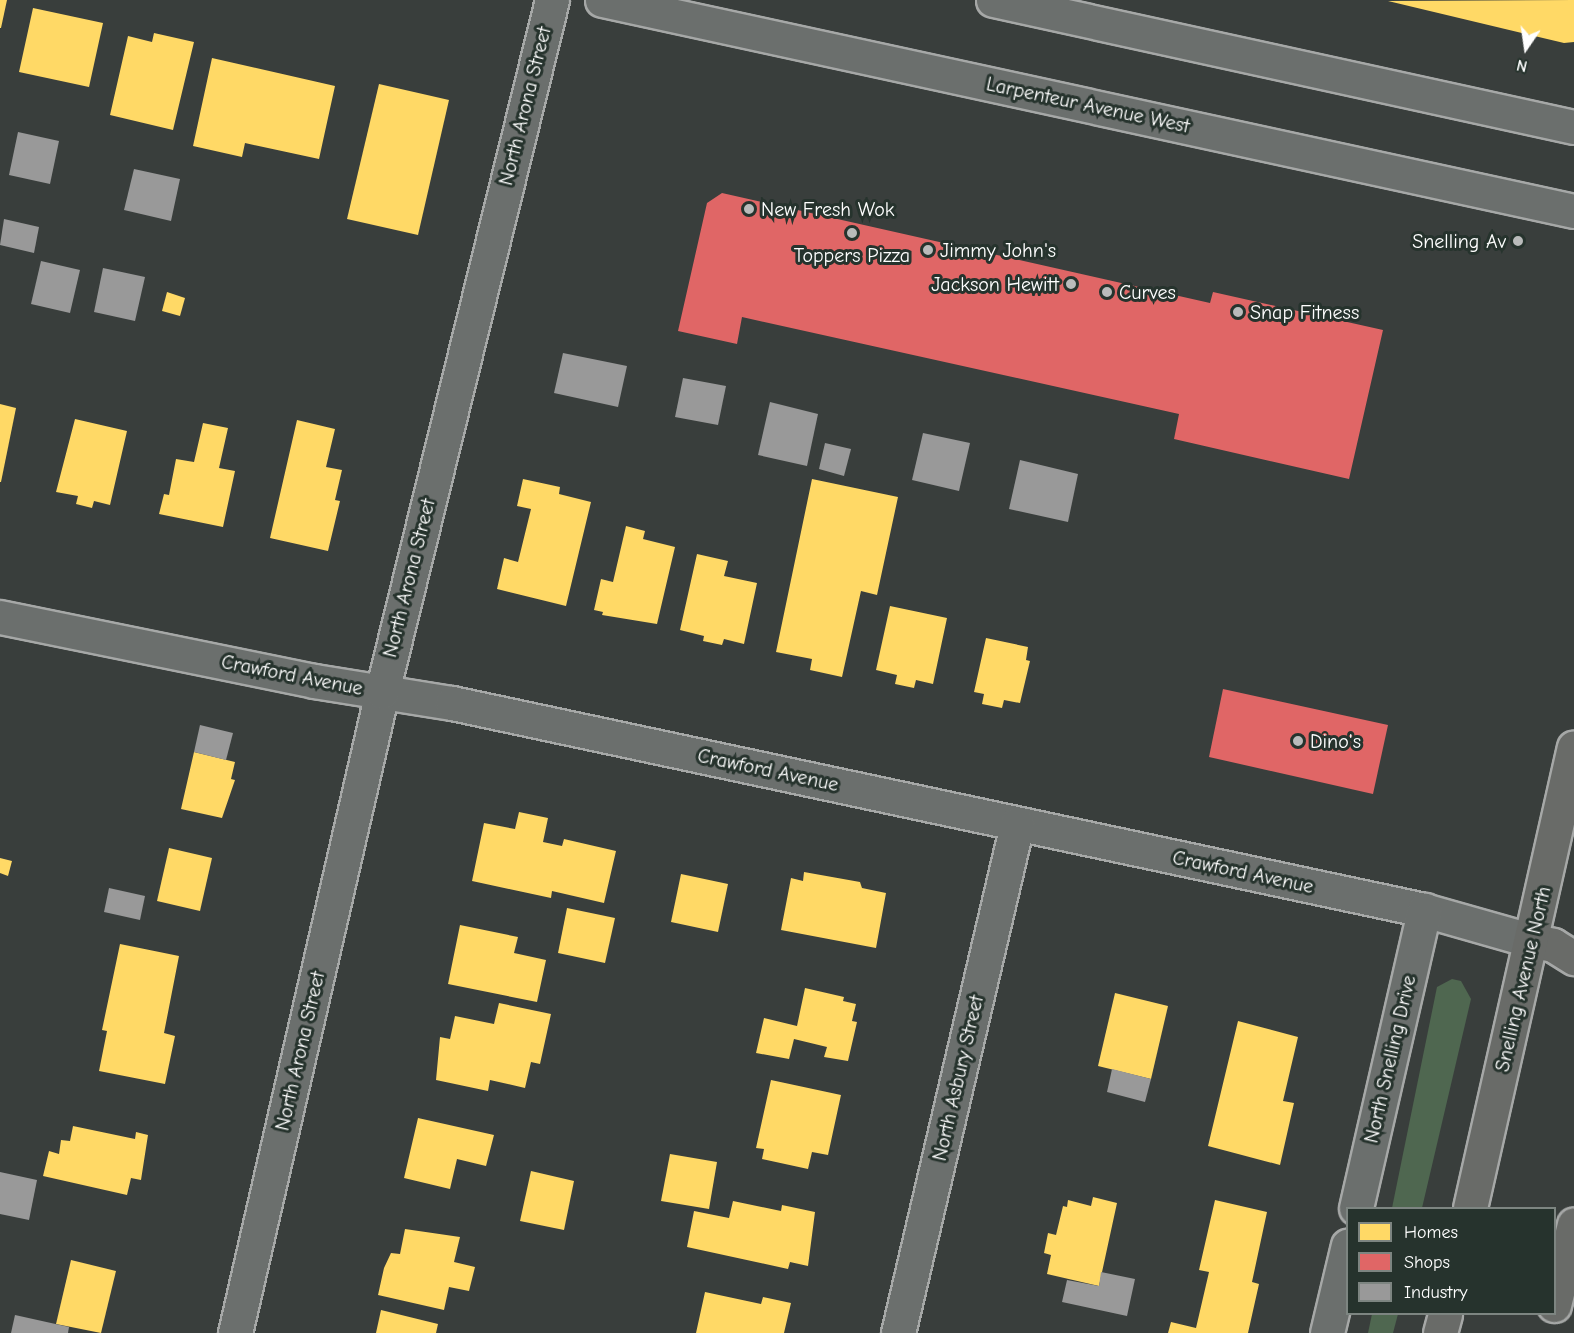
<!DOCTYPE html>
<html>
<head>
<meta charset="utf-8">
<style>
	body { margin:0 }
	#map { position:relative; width:1574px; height:1333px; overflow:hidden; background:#393e3c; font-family:"Comic Neue",sans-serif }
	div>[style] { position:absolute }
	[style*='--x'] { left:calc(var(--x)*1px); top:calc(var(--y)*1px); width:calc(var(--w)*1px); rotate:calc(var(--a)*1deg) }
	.green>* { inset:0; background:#4f6750 }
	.homes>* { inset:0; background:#ffd966 }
	.shops>* { inset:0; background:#e06666 }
	.industry>* { inset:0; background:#999 }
	.roads { filter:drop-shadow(2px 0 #a6a8a7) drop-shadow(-2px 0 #a6a8a7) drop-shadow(0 2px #a6a8a7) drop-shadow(0 -2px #a6a8a7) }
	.street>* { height:33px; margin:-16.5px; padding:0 16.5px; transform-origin:16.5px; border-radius:16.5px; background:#6b6f6d }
	.secondary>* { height:33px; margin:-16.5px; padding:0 16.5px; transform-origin:16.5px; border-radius:16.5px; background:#6b6f6d }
	.primary>* { height:33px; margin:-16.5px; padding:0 16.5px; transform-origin:16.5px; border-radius:16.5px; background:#696b68 }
	.dots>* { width:16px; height:16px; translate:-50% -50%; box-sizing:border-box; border:3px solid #26332d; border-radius:50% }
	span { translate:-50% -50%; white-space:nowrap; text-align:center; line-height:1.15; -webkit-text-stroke:6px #26332d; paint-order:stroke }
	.street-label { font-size:20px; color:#fff }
	.poi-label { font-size:20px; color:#fff }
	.left { translate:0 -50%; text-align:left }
	.right { translate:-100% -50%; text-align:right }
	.legend { position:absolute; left:1346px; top:1207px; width:210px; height:108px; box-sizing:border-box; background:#26332d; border:2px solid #7d8581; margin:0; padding:8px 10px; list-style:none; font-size:18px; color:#fff }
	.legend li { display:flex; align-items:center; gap:12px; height:30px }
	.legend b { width:30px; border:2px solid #7d8581 }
	.north { position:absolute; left:1496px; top:18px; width:60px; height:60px; -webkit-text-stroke:4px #26332d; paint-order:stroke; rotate:193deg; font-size:16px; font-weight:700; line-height:24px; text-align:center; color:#fff }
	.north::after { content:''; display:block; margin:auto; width:21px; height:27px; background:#fff; clip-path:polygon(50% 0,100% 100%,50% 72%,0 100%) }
</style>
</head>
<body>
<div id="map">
	<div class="green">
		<div style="clip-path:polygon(1452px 979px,1461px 981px,1471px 999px,1422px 1208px,1392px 1208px,1437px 987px)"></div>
		<div style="clip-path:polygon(1372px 1314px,1398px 1314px,1393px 1333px,1368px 1333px)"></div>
	</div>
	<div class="homes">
		<div style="clip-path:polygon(0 0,7px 0,1px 28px,0 28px)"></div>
		<div style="clip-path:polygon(1574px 0,1574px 42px,1564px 43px,1388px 1px)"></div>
		<div style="clip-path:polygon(33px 8px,103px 23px,89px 87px,19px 72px)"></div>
		<div style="clip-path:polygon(154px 33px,194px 42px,173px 130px,110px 115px,128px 36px,152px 42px)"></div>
		<div style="clip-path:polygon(212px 58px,335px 86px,319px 159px,245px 143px,242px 157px,193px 146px)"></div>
		<div style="clip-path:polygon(379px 84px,449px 100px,418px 235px,347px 219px)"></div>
		<div style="clip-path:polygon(167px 292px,185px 298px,180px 316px,162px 311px)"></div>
		<div style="clip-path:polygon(0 404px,16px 408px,1px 482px,0 482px)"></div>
		<div style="clip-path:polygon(75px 419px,127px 431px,110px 505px,94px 501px,92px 508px,76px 504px,78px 496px,56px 492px)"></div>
		<div style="clip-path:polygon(297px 420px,335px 429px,326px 467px,342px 470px,335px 500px,340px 501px,328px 551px,270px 538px)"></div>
		<div style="clip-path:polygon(203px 423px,228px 428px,219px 468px,235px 471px,223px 527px,159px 514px,164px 494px,169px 495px,176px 459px,194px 462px)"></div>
		<div style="clip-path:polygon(523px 479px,560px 487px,559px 494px,591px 502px,566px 606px,497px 589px,504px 558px,518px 562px,531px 509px,517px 506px)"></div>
		<div style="clip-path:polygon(812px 479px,898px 497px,877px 595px,861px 591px,842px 677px,810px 670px,812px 659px,776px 652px)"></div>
		<div style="clip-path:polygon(626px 526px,645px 531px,643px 539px,675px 547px,657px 624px,602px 615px,603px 612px,594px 610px,601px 579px,613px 582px)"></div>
		<div style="clip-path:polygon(697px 554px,728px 561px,724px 576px,757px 583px,744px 644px,724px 639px,722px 645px,703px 641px,704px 636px,680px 630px)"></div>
		<div style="clip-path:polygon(890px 606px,947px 618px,933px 684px,916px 680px,914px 688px,895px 684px,897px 675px,876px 670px)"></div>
		<div style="clip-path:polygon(986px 638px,1028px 647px,1026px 660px,1030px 661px,1020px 703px,1004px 700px,1002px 708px,982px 704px,984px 694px,974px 692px)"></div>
		<div style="clip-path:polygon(194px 752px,235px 762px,231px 779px,235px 780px,222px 818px,181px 809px)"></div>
		<div style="clip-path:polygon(519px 812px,548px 818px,543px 842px,562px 846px,564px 839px,616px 851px,604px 903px,552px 891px,551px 898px,472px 881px,484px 823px,515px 829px)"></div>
		<div style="clip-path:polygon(169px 848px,212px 858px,200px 911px,157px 901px)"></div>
		<div style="clip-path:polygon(0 858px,12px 861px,8px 876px,0 873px)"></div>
		<div style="clip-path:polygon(804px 872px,860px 882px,862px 888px,886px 893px,876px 948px,781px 930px,791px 878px,803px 881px)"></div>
		<div style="clip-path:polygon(681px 874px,728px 884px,718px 932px,671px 922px)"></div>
		<div style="clip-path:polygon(567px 908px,615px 918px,605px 963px,558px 953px)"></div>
		<div style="clip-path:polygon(460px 925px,518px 937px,514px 953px,546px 960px,537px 1002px,448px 984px)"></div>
		<div style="clip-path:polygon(120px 944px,179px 956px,164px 1033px,175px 1036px,165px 1084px,99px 1071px,107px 1031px,102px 1030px)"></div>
		<div style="clip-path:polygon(805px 988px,844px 997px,843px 1001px,856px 1004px,852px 1021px,857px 1022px,848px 1061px,824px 1057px,827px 1047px,794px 1039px,789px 1059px,756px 1053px,764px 1018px,797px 1026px)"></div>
		<div style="clip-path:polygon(1115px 993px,1168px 1006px,1151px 1079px,1098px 1066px)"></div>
		<div style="clip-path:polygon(499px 1003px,551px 1014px,540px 1064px,531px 1062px,525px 1088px,490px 1080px,488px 1091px,436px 1080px,440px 1037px,450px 1039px,455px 1016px,494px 1024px)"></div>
		<div style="clip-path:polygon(1238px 1021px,1298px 1037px,1283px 1101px,1294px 1103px,1280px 1165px,1208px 1146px)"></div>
		<div style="clip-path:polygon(771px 1080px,841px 1095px,828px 1155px,812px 1152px,808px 1169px,762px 1159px,764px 1149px,756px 1148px)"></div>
		<div style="clip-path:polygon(418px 1118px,494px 1135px,486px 1166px,457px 1159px,450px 1189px,404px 1178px)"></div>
		<div style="clip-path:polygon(73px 1126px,135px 1139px,136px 1132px,148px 1135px,141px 1180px,131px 1178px,127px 1195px,43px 1176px,49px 1151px,59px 1154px,61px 1140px,70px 1141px)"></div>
		<div style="clip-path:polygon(670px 1154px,717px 1162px,709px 1209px,661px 1201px)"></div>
		<div style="clip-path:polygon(531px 1171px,574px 1181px,564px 1230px,520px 1221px)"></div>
		<div style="clip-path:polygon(1093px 1197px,1117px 1203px,1099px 1286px,1047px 1274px,1051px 1255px,1044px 1253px,1048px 1233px,1056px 1235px,1063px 1206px,1067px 1207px,1068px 1200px,1091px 1206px)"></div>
		<div style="clip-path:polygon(1215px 1200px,1267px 1212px,1252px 1282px,1259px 1284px,1248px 1333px,1168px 1333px,1171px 1322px,1196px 1328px,1209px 1272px,1199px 1270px)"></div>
		<div style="clip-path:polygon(733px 1201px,781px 1211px,782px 1205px,815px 1212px,808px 1266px,790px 1262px,788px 1269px,687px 1247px,694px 1211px,729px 1218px)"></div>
		<div style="clip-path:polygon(405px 1229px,460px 1237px,454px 1262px,475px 1267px,469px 1291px,449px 1287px,444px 1310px,378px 1295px,384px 1268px,391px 1253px,400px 1254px)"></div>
		<div style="clip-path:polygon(71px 1260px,116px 1271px,101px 1333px,56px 1324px)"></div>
		<div style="clip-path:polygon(705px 1292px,761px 1304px,763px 1297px,791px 1303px,784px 1333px,696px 1333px)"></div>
		<div style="clip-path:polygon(381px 1310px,438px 1324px,436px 1333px,376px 1333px)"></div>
	</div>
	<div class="shops">
		<div style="clip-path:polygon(722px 193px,1210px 303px,1213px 292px,1383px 330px,1349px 479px,1174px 439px,1179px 414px,742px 317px,737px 344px,678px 331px,707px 203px)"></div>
		<div style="clip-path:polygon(1223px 689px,1388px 725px,1373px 794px,1209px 757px)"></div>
	</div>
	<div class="industry">
		<div style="clip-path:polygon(18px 132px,59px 141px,50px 184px,9px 175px)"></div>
		<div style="clip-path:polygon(134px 169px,180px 179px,171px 221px,124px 210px)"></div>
		<div style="clip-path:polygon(4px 219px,39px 227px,34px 253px,0 245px)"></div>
		<div style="clip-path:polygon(41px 261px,80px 270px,70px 313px,31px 304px)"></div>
		<div style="clip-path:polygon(103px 268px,145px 277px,135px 321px,94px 312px)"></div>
		<div style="clip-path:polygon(563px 353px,627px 366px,618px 407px,554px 393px)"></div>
		<div style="clip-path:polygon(683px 378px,726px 386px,718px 425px,675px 417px)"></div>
		<div style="clip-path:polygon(770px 402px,818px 414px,807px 466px,758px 455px)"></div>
		<div style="clip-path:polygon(923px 433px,970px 443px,959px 491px,912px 480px)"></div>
		<div style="clip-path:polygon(825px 443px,851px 449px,844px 476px,819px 469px)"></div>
		<div style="clip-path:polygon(1020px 460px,1078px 474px,1068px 522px,1009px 509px)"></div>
		<div style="clip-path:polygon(200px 725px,233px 733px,226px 760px,194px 752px)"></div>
		<div style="clip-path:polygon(109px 888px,145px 896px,140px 920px,104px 912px)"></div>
		<div style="clip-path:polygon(1112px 1069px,1151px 1079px,1145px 1102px,1107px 1092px)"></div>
		<div style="clip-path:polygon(0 1172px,37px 1180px,29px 1220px,0 1214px)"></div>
		<div style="clip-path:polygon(1101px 1272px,1135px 1279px,1127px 1316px,1062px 1302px,1067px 1280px,1099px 1286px)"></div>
		<div style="clip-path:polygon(15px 1315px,69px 1327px,68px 1333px,11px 1333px)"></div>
	</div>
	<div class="roads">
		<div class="street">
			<div style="--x:0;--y:617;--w:320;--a:11.5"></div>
			<div style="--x:314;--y:681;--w:140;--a:9.1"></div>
			<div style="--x:452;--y:703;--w:994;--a:12.02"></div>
			<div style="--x:1424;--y:910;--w:113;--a:15.9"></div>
			<div style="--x:1356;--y:1208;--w:306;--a:-77.1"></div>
			<div style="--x:235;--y:1333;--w:658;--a:-77.08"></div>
			<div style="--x:382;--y:692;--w:713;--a:-76.2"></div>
			<div style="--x:898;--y:1333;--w:523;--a:-76.84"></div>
			<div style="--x:1327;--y:1333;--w:90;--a:-76.6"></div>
		</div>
		<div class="secondary">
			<div style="--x:602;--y:0;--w:995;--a:12.25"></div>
			<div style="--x:993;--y:0;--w:595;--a:12.33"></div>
		</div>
		<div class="primary">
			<div style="--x:1533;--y:941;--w:20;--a:11"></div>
			<div style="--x:1553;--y:945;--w:25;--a:32"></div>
			<div style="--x:1470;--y:1208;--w:472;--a:-77.3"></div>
			<div style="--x:1554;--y:1305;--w:83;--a:-76.1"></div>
			<div style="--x:1440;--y:1333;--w:20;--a:-75"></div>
		</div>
	</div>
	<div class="dots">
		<div style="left:749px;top:209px;background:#babbbb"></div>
		<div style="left:852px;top:233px;background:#babbbb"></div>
		<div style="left:1518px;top:241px;background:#babbbb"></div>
		<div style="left:928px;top:250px;background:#babbbb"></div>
		<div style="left:1071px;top:284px;background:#babbbb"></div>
		<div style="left:1107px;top:292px;background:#babbbb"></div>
		<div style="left:1238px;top:312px;background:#babbbb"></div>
		<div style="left:1298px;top:741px;background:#babbbb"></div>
	</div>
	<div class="street-label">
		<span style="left:1088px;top:105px;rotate:12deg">Larpenteur Avenue West</span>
		<span style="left:525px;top:106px;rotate:-76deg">North Arona Street</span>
		<span style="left:409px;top:578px;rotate:-76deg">North Arona Street</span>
		<span style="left:292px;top:675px;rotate:11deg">Crawford Avenue</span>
		<span style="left:768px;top:770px;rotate:12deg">Crawford Avenue</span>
		<span style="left:1243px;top:872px;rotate:12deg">Crawford Avenue</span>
		<span style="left:1523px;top:979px;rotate:-77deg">Snelling Avenue North</span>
		<span style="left:300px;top:1051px;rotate:-77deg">North Arona Street</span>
		<span style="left:1390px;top:1059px;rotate:-77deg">North Snelling Drive</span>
		<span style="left:958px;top:1078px;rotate:-77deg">North Asbury Street</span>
	</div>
	<div class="poi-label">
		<span class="left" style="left:761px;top:209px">New Fresh Wok</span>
		<span class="right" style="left:1506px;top:241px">Snelling Av</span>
		<span class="left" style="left:940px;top:250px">Jimmy John's</span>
		<span style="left:852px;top:255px">Toppers Pizza</span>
		<span class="right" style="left:1059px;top:284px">Jackson Hewitt</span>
		<span class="left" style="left:1119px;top:292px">Curves</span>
		<span class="left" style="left:1250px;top:312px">Snap Fitness</span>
		<span class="left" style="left:1310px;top:741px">Dino's</span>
	</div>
	<ul class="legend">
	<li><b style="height:16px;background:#ffd966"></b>Homes</li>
	<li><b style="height:16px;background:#e06666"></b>Shops</li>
	<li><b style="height:16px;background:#999"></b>Industry</li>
	</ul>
	<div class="north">N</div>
</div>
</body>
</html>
